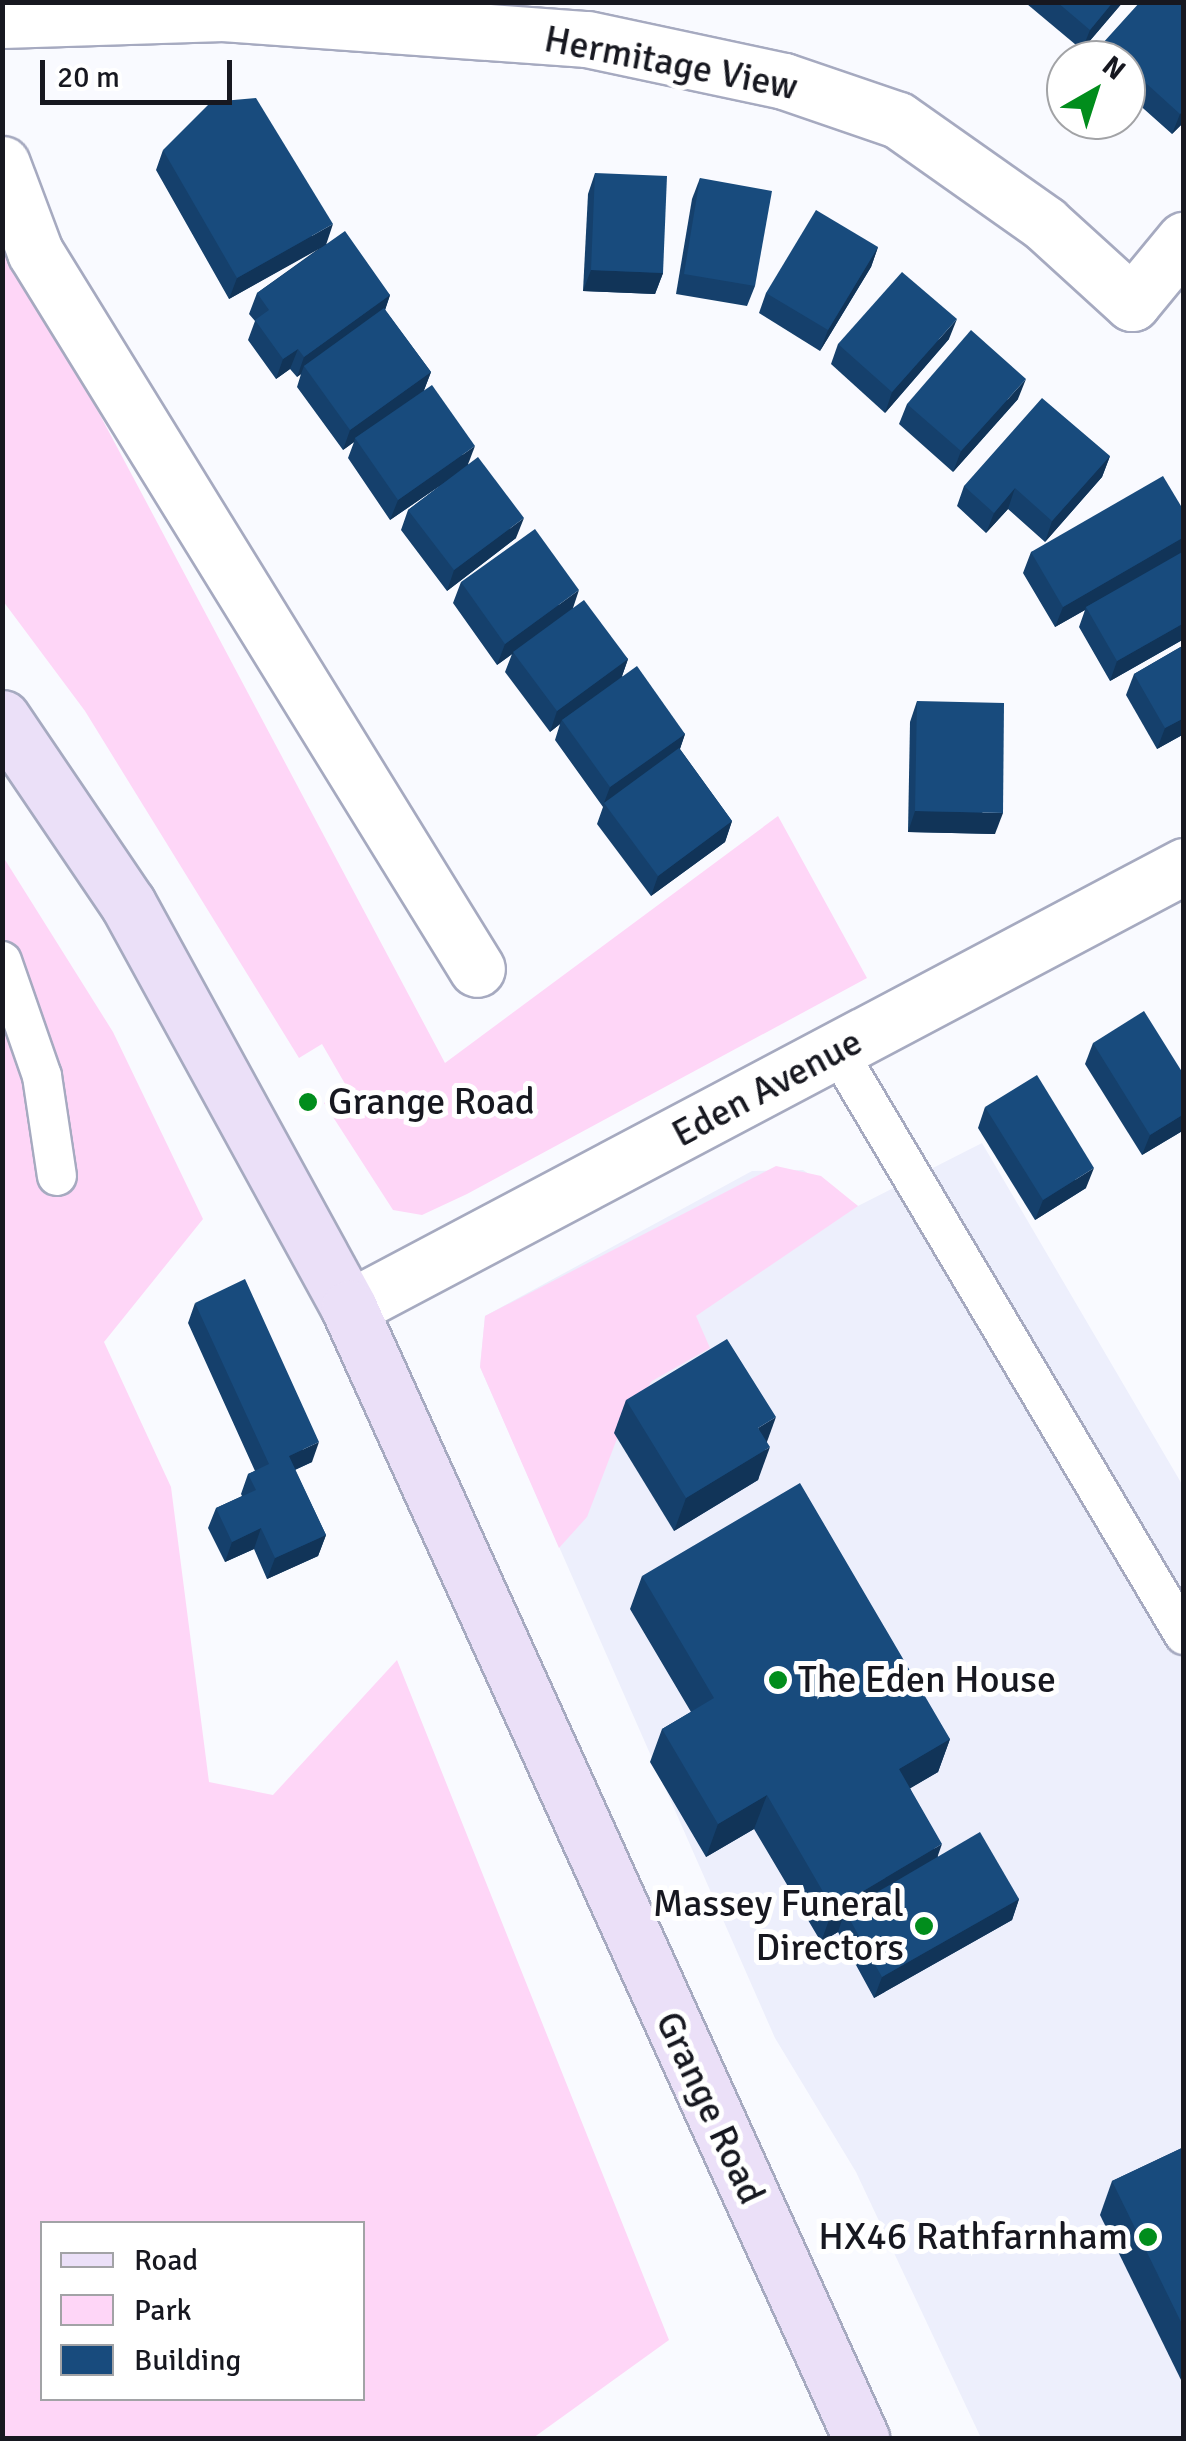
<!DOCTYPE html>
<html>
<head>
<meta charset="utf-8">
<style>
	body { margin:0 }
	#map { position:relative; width:1186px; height:2441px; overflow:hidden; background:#f9faff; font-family:Signika,sans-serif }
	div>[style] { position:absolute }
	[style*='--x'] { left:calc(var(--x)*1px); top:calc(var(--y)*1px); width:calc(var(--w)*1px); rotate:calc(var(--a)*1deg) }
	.built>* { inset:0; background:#edeffc }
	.green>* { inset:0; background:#fed6f7 }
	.roads { filter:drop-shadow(2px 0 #a6aac0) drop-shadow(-2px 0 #a6aac0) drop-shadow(0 2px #a6aac0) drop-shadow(0 -2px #a6aac0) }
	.lane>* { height:38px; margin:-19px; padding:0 19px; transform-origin:19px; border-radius:19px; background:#fff }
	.street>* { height:55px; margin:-27.5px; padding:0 27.5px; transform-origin:27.5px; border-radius:27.5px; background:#fff }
	.secondary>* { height:55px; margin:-27.5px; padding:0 27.5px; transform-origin:27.5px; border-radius:27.5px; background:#ebe0f8 }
	.wall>* { inset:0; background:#15406c }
	.shaded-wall>* { inset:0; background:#113458 }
	.building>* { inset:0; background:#184b7d }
	.dots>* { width:28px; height:28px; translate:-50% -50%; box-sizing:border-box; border:5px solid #fff; border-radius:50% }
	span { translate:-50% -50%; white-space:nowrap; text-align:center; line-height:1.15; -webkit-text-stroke:10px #fff; paint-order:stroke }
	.street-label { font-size:38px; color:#171820 }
	.poi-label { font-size:38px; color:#171820 }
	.left { translate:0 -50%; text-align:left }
	.right { translate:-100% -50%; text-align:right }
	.frame { position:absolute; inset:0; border:5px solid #171820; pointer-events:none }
	.legend { position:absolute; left:40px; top:2221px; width:325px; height:180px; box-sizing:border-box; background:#fff; border:2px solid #a2a3a6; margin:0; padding:12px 18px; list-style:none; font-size:30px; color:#171820 }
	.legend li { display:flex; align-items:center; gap:20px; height:50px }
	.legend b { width:50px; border:2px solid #a2a3a6 }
	.north { position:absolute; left:1046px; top:40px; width:100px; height:100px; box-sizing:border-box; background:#fff; border:2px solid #a2a3a6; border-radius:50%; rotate:39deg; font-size:28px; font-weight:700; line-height:40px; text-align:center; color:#171820 }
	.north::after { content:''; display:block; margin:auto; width:35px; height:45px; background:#018d1c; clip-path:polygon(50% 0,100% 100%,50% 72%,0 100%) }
	.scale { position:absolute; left:40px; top:60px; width:192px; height:45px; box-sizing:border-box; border:5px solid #171820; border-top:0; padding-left:12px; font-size:30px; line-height:35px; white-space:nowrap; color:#171820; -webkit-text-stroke:8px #fff; paint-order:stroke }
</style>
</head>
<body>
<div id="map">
	<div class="built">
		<div style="clip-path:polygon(982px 1143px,1183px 1486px,1183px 2438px,981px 2438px,856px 2172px,775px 2038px,480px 1367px,485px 1316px,752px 1171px,803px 1170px,858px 1206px)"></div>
	</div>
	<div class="green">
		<div style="clip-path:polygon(2px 231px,445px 1063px,778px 816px,867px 978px,467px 1194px,422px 1215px,393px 1210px,324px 1103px,348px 1089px,322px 1044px,299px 1058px,85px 711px,3px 601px)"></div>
		<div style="clip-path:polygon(evenodd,2px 855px,113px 1032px,203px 1219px,104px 1342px,171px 1487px,209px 1782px,273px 1795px,397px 1660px,669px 2340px,533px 2438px,3px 2438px,2px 855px,42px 2224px,362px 2224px,362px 2398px,42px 2398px,42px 2224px)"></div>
		<div style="clip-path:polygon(776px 1166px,821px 1176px,858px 1206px,696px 1316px,710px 1348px,652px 1381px,623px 1423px,587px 1517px,559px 1548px,480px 1367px,485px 1316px)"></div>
	</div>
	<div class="roads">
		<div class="lane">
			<div style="--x:2;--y:961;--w:122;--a:70.8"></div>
			<div style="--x:42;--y:1076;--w:101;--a:81.5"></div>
			<div style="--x:838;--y:1052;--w:678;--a:59.31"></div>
		</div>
		<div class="street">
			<div style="--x:2;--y:20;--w:221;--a:-1.8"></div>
			<div style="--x:223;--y:13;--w:365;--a:4.1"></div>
			<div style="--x:587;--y:39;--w:201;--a:12"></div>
			<div style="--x:784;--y:81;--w:120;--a:18.9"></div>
			<div style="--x:898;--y:120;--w:179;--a:35.2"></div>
			<div style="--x:1044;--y:223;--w:119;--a:42.3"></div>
			<div style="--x:1132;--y:303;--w:82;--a:-50.5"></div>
			<div style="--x:2;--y:164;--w:94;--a:69.4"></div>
			<div style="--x:35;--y:252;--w:842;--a:58.35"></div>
			<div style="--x:349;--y:1308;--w:945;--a:-27.89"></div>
		</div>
		<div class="secondary">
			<div style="--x:2;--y:718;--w:225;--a:55.9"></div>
			<div style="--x:128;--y:904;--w:460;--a:61.3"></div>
			<div style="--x:349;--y:1308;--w:1241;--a:65.62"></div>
		</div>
	</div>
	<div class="wall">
		<div style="clip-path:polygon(1028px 2px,1123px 2px,1082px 50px,1027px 4px)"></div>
		<div style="clip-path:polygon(1184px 2px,1184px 122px,1172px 134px,1126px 93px,1126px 60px,1097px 60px,1102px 44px)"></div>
		<div style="clip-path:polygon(163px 150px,326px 244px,390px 295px,385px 310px,431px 372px,424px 390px,468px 464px,516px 538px,447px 591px,401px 530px,408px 510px,441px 485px,390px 520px,348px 458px,354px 442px,343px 450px,297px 387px,301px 374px,297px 377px,290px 369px,276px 379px,248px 340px,255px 321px,249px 314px,257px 293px,321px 247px,229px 299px,156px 170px)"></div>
		<div style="clip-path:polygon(595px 173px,663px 273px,655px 294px,583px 291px,588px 194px)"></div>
		<div style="clip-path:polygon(700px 178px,755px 286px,747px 306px,676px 294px,692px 199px)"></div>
		<div style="clip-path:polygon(878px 247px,871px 267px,820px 351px,759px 313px,766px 293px)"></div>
		<div style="clip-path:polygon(949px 339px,885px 413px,831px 364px,838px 344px)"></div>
		<div style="clip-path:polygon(1018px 399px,953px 472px,899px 424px,907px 404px)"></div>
		<div style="clip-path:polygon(1110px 456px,1102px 477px,1045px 542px,1008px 509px,986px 533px,957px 506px,964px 486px)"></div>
		<div style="clip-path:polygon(1184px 511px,1184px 639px,1110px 681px,1079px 627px,1085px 610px,1055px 627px,1023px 573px,1031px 552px)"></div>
		<div style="clip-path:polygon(461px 582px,573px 608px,628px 659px,622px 676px,685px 734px,680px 749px,732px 821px,725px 842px,651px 896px,597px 824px,603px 807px,555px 740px,560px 724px,550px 732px,505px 672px,512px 654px,497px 665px,453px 603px)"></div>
		<div style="clip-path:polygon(1184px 645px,1184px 734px,1157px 749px,1126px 695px,1134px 674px)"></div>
		<div style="clip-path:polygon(917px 701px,995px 834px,908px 832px,910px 722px)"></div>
		<div style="clip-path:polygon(1093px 1043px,1184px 1075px,1184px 1130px,1142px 1155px,1085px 1064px)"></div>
		<div style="clip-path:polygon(985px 1107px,1086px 1188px,1035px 1220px,978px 1128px)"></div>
		<div style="clip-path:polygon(195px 1303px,312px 1462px,295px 1470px,326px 1535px,318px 1556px,267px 1579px,254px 1549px,225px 1562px,208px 1528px,216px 1508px,242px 1496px,241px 1494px,248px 1474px,255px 1471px,188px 1323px)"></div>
		<div style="clip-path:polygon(626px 1400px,767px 1442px,758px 1480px,674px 1531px,614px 1433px)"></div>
		<div style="clip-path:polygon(642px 1576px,950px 1739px,938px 1772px,910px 1788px,938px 1857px,1019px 1899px,1012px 1920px,874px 1998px,838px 1932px,821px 1942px,754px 1829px,706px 1857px,650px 1762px,662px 1729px,691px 1712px,630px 1609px)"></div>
		<div style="clip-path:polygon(1184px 2147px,1184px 2386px,1100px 2215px,1112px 2181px)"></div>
	</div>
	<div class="shaded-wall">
		<div style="clip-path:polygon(1113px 2px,1123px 2px,1082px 50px,1090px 30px)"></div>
		<div style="clip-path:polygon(1184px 110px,1184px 122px,1172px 134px,1180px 114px)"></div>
		<div style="clip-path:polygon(333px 224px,326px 245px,229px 299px,237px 278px)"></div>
		<div style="clip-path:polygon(878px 247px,871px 267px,820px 351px,828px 330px)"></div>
		<div style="clip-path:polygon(591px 270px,663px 273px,655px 294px,583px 291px)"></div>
		<div style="clip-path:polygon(390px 295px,383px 316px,304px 366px,301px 374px,297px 377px,304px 357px)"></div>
		<div style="clip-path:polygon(957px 319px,949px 339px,885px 413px,892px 392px)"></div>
		<div style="clip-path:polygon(298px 349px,290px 369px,276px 379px,283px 359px)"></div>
		<div style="clip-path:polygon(431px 372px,423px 393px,355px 438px,354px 442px,343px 450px,350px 430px)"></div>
		<div style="clip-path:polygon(1026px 379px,1018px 399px,953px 472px,961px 451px)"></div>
		<div style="clip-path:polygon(475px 446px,467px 467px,390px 520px,398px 500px)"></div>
		<div style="clip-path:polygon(1110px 456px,1102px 477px,1045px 542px,1052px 521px)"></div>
		<div style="clip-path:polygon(1015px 488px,1008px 509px,986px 533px,994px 513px)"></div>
		<div style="clip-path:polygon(524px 518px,516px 538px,447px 591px,454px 570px)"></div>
		<div style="clip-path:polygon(1184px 537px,1184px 553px,1086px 607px,1085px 610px,1055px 627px,1063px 607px)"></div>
		<div style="clip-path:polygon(579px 590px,572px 611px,497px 665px,505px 644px)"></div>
		<div style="clip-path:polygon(1184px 623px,1184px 639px,1110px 681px,1117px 661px)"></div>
		<div style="clip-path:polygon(628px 659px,621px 679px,562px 720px,560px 724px,550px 732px,557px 711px)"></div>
		<div style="clip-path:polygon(1184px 718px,1184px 734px,1157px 749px,1165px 728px)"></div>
		<div style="clip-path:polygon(685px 734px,678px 754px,604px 803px,602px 808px,610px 787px)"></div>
		<div style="clip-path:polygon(915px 811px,1003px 813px,995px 834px,908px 832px)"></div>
		<div style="clip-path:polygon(732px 821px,725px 842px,651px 896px,658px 876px)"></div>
		<div style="clip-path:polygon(1184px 1114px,1184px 1130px,1142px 1155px,1150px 1135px)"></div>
		<div style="clip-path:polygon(1094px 1168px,1086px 1188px,1035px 1220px,1043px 1200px)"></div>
		<div style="clip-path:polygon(776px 1417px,764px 1450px,758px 1428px)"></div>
		<div style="clip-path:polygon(319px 1442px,312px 1462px,281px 1476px,289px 1456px)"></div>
		<div style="clip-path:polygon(770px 1447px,758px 1480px,674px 1531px,686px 1498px)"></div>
		<div style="clip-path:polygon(261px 1528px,254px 1549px,225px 1562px,232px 1542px)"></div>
		<div style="clip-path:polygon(326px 1535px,318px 1556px,267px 1579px,275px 1558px)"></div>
		<div style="clip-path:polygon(950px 1739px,938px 1772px,887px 1802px,899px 1769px)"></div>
		<div style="clip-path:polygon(767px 1795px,754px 1829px,706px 1857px,718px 1824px)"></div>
		<div style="clip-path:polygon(942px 1844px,930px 1878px,845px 1911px,838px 1932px,821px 1942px,833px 1909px)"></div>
		<div style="clip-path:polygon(1019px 1899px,1012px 1920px,874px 1998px,882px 1977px)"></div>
	</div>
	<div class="building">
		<div style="clip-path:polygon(1057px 2px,1113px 2px,1090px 30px)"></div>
		<div style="clip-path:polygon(1140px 2px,1184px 2px,1184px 110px,1180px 114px,1126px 65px,1126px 60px,1120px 60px,1102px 44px)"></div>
		<div style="clip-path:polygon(256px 98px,333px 224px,237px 278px,163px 150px,211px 102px)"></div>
		<div style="clip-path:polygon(595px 173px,667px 176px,663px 273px,591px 270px)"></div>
		<div style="clip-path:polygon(700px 178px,772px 191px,755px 286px,684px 274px)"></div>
		<div style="clip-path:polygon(816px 210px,878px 247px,828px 330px,766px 293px)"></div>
		<div style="clip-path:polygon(345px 231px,390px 295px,304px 357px,298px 349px,283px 359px,255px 320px,269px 310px,257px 293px)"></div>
		<div style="clip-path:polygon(902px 272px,957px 319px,892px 392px,838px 344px)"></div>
		<div style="clip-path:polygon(384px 308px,431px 372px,350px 430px,304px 366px)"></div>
		<div style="clip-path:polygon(971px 330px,1026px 379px,961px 451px,907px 404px)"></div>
		<div style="clip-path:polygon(432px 385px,475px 446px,398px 500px,355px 438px)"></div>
		<div style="clip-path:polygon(1042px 398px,1110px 456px,1052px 521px,1015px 488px,994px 513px,964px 486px)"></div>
		<div style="clip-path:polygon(478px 457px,524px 518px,454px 570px,408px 510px)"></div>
		<div style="clip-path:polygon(1163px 476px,1184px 511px,1184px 537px,1063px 607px,1031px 552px)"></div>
		<div style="clip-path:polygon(535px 529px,579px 590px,505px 644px,461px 582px)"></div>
		<div style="clip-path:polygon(1184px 551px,1184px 623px,1117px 661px,1086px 607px)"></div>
		<div style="clip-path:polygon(584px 600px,628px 659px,557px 711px,513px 652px)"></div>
		<div style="clip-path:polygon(1184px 645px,1184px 718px,1165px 728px,1134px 674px)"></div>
		<div style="clip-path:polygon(637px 666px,685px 734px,610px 787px,562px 720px)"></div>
		<div style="clip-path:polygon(917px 701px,1004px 703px,1003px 813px,915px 811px)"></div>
		<div style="clip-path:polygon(679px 748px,732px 821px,658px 876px,604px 803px)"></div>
		<div style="clip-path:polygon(1144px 1011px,1184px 1075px,1184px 1114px,1150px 1135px,1093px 1043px)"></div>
		<div style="clip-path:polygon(1037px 1075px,1094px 1168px,1043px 1200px,985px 1107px)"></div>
		<div style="clip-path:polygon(245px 1279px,319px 1442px,289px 1456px,326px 1535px,275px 1558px,261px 1528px,232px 1542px,216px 1508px,256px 1490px,248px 1474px,269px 1464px,195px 1303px)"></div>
		<div style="clip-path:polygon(727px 1339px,776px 1417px,758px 1428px,770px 1447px,686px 1498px,626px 1400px)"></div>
		<div style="clip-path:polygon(800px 1483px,950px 1739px,899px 1769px,942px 1844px,833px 1909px,767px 1795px,718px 1824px,662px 1729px,714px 1698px,642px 1576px)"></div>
		<div style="clip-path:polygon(980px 1832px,1019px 1899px,882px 1977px,845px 1911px)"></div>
		<div style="clip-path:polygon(1184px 2147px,1184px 2328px,1112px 2181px)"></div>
	</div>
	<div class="dots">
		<div style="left:308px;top:1102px;background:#018d1c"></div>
		<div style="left:778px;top:1680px;background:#018d1c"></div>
		<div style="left:924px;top:1926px;background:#018d1c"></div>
		<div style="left:1148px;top:2237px;background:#018d1c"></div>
	</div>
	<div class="street-label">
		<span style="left:671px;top:63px;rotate:11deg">Hermitage View</span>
		<span style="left:767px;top:1088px;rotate:-28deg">Eden Avenue</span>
		<span style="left:710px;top:2108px;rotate:65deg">Grange Road</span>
	</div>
	<div class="poi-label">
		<span class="left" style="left:328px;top:1102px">Grange Road</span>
		<span class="left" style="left:798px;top:1680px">The Eden House</span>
		<span class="right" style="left:904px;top:1926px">Massey Funeral<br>Directors</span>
		<span class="right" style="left:1128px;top:2237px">HX46 Rathfarnham</span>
	</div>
	<div class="frame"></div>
	<ul class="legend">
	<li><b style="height:12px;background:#ebe0f8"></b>Road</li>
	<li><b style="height:28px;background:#fed6f7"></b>Park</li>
	<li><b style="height:28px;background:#184b7d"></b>Building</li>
	</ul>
	<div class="north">N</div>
	<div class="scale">20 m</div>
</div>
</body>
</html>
